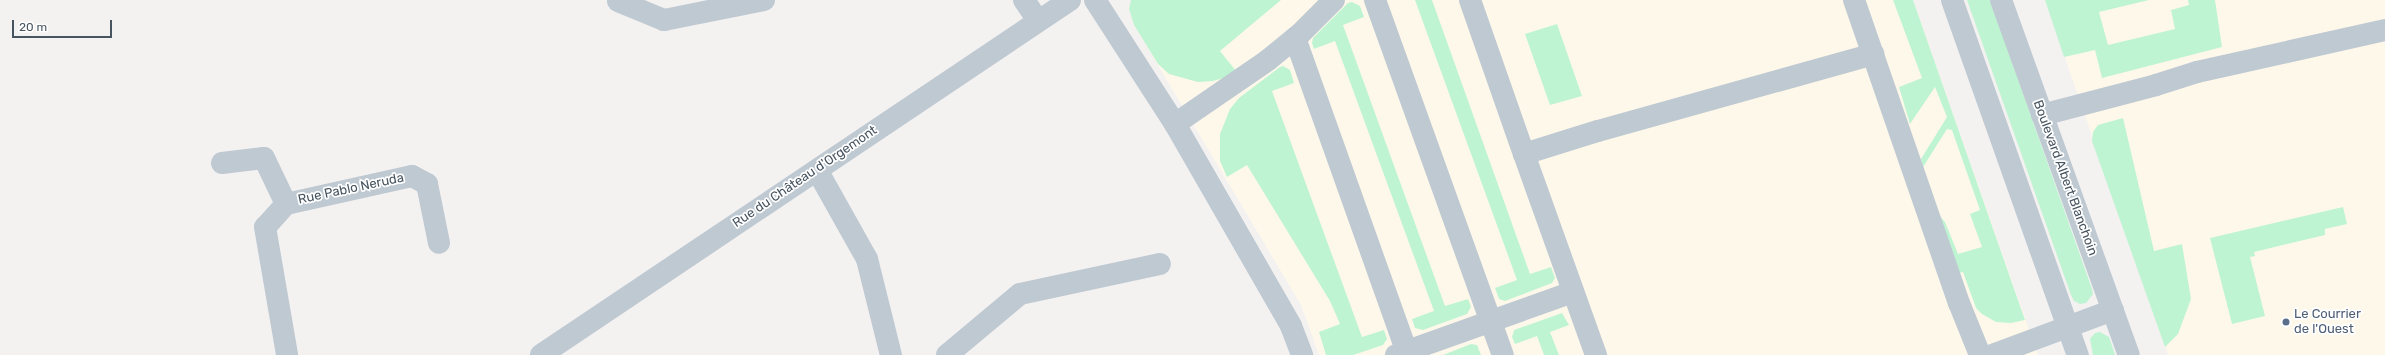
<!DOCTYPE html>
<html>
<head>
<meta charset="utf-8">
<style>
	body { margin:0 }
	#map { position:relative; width:2385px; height:355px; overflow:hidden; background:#f4f1f1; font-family:Rubik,sans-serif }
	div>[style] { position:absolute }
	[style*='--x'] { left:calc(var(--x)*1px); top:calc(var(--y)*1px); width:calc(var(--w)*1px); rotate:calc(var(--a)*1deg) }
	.commercial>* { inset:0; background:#fef8eb }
	.green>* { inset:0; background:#bef4d2 }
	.minor>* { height:22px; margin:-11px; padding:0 11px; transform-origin:11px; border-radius:11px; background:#bec9d2 }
	.dots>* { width:11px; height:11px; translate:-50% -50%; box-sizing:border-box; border:2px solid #fff; border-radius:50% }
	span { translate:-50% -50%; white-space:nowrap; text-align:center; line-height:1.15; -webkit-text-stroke:3.5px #fff; paint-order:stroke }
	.street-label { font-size:13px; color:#475561 }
	.service-label { font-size:13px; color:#4e5e75 }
	.left { translate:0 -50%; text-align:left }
	.scale { position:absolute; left:12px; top:20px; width:100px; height:18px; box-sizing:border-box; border:2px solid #475561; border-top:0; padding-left:5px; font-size:12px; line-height:14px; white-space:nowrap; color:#475561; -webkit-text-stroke:3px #fff; paint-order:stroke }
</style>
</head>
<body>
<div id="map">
	<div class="commercial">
		<div style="clip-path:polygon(1131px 0,1913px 0,2038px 355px,1319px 355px,1301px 305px,1134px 25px,1129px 9px)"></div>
		<div style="clip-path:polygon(2045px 0,2385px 0,2385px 355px,2168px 355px)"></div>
	</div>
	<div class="green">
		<div style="clip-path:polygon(1131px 0,1281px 0,1220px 51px,1236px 71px,1227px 77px,1213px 81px,1198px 82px,1169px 74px,1158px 64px,1134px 25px,1129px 9px)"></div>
		<div style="clip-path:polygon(1415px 0,1432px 0,1530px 274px,1551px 267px,1555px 278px,1552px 283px,1505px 301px,1499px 299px,1495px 288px,1517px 280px)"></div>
		<div style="clip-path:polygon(1893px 0,1913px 0,2025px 320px,2011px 323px,1996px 322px,1982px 314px,1976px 308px,1963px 272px,1954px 274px,1937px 213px,1945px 222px,1958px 254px,1982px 247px,1970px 214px,1980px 210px,1952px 130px,1947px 129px,1923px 167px,1921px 159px,1947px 117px,1935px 87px,1910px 124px,1899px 87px,1922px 78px)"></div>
		<div style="clip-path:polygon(1967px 0,1990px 0,2092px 289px,2093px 294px,2086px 303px,2080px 304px,2074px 301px,2071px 295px)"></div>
		<div style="clip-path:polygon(2045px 0,2149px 0,2099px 12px,2108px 45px,2175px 29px,2171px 10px,2189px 5px,2188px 0,2215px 0,2222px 47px,2102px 78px,2095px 50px,2064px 57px)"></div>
		<div style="clip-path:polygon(1352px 2px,1360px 6px,1364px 17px,1343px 25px,1445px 306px,1468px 299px,1471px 307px,1467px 314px,1423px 330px,1415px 328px,1412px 319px,1434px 311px,1335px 41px,1314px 49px,1312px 43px,1313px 38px,1348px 3px)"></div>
		<div style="clip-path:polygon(1557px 24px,1582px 96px,1550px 105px,1525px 34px)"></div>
		<div style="clip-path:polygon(1280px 67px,1283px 66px,1290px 70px,1294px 83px,1272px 91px,1362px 337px,1384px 330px,1387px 339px,1383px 345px,1353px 355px,1326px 355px,1319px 332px,1340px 324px,1330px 301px,1247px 165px,1227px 177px,1220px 161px,1220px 134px,1230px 109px,1239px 98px)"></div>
		<div style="clip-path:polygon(2123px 118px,2154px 251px,2182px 244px,2191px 299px,2178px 334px,2165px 347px,2092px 141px,2093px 132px,2098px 125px)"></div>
		<div style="clip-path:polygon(2343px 207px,2347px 224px,2325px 229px,2325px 235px,2254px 252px,2255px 256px,2250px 257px,2265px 316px,2232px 324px,2210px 238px)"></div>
		<div style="clip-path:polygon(1562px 313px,1569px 325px,1550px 332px,1559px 355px,1544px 355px,1537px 336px,1515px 344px,1512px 337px,1514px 330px)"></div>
		<div style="clip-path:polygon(2100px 332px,2109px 337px,2115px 355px,2093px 355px,2090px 339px,2095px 333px)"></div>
		<div style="clip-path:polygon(1471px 344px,1477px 345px,1481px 355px,1443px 355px)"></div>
	</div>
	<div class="minor">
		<div style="--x:1024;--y:0;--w:25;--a:56"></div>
		<div style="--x:1095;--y:0;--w:148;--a:57.2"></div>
		<div style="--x:1175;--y:124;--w:233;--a:60.1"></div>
		<div style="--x:1291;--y:326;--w:31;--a:69"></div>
		<div style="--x:1375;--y:0;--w:377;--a:70.2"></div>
		<div style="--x:1470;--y:0;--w:163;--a:70.7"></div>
		<div style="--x:1524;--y:154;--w:77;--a:-17.3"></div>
		<div style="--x:1598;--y:131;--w:286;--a:-15.6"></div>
		<div style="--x:1854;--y:0;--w:321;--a:70.9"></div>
		<div style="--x:1959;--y:303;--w:56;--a:68"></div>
		<div style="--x:1952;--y:0;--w:377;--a:70.5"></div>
		<div style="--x:2001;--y:0;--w:377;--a:70.2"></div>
		<div style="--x:618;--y:1;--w:50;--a:22.4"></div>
		<div style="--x:664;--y:20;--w:102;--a:-11.3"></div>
		<div style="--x:1295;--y:38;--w:337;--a:70.4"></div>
		<div style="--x:2042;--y:115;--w:118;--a:-14.7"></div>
		<div style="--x:2156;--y:85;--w:43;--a:-17.6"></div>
		<div style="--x:2197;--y:72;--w:193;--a:-12.6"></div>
		<div style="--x:1175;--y:124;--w:113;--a:-34.5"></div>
		<div style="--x:1268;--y:60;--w:41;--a:-39.1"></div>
		<div style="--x:1300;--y:34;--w:48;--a:-45"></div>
		<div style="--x:1524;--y:154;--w:214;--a:70.3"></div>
		<div style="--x:222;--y:163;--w:42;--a:-6.8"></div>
		<div style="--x:264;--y:158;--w:51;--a:64.4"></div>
		<div style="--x:286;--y:204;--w:129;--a:-12.5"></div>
		<div style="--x:412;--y:176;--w:17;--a:28"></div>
		<div style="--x:427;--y:184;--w:60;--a:78.5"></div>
		<div style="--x:817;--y:170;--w:102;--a:60.7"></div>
		<div style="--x:867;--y:259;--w:99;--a:76"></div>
		<div style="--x:286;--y:204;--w:31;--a:132"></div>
		<div style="--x:265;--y:227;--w:130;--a:80.2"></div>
		<div style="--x:541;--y:355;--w:637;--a:-33.86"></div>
		<div style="--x:947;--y:355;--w:95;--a:-39.9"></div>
		<div style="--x:1020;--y:294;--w:143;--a:-12.1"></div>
		<div style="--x:1396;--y:355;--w:188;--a:-19.6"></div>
		<div style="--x:1992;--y:355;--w:129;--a:-20.4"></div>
	</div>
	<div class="dots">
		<div style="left:2286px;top:322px;background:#5c6f8a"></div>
	</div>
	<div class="street-label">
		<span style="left:805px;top:177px;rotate:-34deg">Rue du Château d'Orgemont</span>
		<span style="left:2065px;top:178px;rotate:70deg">Boulevard Albert Blanchoin</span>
		<span style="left:351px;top:189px;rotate:-12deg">Rue Pablo Neruda</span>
	</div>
	<div class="service-label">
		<span class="left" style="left:2294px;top:322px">Le Courrier<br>de l'Ouest</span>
	</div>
	<div class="scale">20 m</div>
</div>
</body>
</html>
